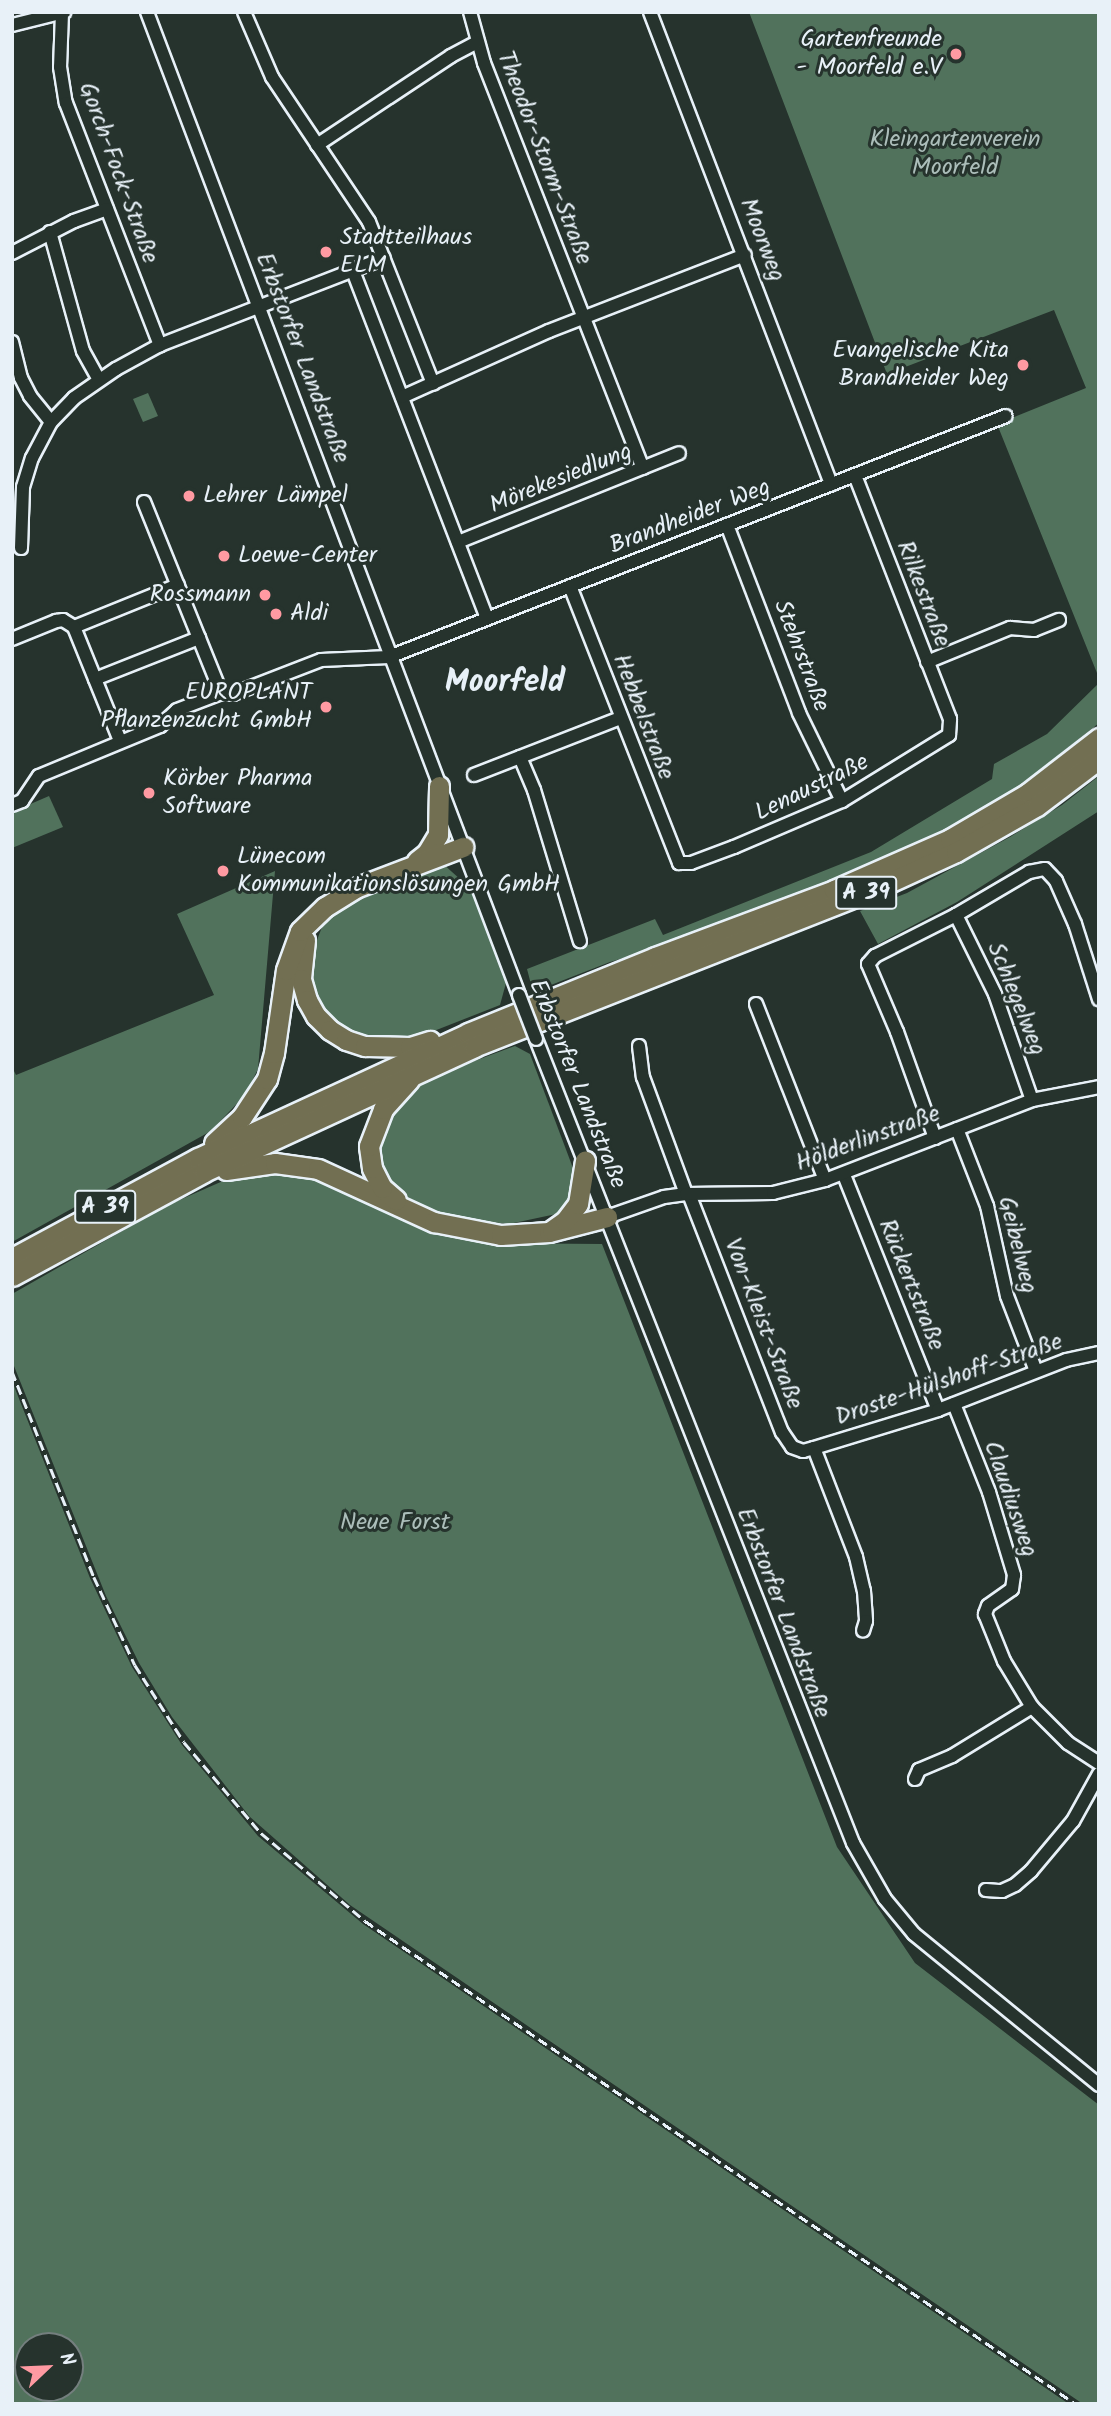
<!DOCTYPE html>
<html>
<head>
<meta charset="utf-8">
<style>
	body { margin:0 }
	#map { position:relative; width:1111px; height:2416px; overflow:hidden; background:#26332d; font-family:Kalam,sans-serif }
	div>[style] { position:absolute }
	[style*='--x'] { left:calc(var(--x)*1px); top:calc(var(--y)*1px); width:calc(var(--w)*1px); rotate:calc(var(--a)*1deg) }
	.green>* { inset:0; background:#51725c }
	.roads { filter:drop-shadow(2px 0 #e8f1f8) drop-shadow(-2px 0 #e8f1f8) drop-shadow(0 2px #e8f1f8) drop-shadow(0 -2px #e8f1f8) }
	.minor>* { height:12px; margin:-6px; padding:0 6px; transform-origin:6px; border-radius:6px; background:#26332d }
	.highway>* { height:19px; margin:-9.5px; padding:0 9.5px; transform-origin:9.5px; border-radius:9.5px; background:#726f52 }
	.rail>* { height:2.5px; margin-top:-1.25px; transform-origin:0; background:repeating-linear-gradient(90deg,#e8f1f8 0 10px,transparent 0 15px) }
	.bridges { filter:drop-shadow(2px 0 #e8f1f8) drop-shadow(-2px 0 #e8f1f8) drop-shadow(0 2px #e8f1f8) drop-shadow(0 -2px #e8f1f8) }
	.minor-bridge>* { height:12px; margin:-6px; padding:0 6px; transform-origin:6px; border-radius:6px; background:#26332d }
	.dots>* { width:19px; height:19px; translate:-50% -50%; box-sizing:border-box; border:4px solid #26332d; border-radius:50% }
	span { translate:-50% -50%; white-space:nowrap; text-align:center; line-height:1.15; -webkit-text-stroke:6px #26332d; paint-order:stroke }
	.shield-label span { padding:2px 5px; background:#26332d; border:2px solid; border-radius:5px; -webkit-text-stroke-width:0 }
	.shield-label { font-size:23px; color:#e8f1f8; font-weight:700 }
	.poi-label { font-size:24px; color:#e8f1f8 }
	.right { translate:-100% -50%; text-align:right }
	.left { translate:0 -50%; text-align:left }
	.park-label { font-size:24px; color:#acbeba }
	.street-label { font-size:24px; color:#e8f1f8 }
	.district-label { font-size:32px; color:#e8f1f8; font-weight:700 }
	.frame { position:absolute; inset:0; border:14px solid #e8f1f8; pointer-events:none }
	.north { position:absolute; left:14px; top:2332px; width:70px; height:70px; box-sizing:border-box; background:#26332d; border:2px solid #747f7e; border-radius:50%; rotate:67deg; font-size:19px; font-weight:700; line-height:28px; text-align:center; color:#e8f1f8 }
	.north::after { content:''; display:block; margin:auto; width:24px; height:32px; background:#ff9aa2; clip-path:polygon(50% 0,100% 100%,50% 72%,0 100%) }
</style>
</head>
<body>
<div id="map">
	<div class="green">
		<div style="clip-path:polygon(749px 12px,1099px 12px,1099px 678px,997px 424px,1086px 388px,1054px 310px,887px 374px)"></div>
		<div style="clip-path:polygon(148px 393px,158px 416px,143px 422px,133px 399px)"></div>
		<div style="clip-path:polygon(1099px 683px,1099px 723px,1015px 790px,955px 827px,819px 889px,670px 944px,610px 962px,533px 992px,527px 969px,655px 919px,663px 935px,871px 852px,992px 779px,994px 764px,1047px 734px)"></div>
		<div style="clip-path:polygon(1099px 776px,1099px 811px,957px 902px,878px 944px,860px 911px,907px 893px,1010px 837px,1062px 805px)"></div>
		<div style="clip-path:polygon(49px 796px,63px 827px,12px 848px,12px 812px)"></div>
		<div style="clip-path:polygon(442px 863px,470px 888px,506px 983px,500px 1005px,411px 1040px,367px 1039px,335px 1023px,315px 997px,309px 961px,322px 927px,345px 903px,384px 880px)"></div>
		<div style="clip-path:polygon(275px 871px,258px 1069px,245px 1095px,211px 1131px,12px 1242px,12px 1067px,16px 1075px,214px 995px,177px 914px)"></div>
		<div style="clip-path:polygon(515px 1046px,530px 1054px,579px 1184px,561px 1213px,509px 1224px,461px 1219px,408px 1202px,390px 1185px,380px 1166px,377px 1146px,391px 1112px,410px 1089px,429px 1078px)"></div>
		<div style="clip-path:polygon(252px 1172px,296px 1172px,336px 1183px,404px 1219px,487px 1243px,602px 1244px,837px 1847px,915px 1963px,1099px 2105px,1099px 2404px,1083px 2404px,350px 1905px,249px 1816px,172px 1717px,139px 1663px,106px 1596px,12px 1361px,12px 1294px,166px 1206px,232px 1177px)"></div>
		<div style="clip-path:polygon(evenodd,12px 1381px,90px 1578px,132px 1667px,182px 1745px,258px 1836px,363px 1924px,1069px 2404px,12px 2404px,12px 1381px,28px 2346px,70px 2346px,70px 2388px,28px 2388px,28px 2346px)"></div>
	</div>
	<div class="roads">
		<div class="minor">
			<div style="--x:147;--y:12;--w:1051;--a:69.27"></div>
			<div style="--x:244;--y:12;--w:71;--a:66.7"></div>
			<div style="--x:272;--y:77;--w:174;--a:56.2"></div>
			<div style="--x:369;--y:222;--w:174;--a:68.4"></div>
			<div style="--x:470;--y:12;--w:53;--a:74.6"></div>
			<div style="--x:484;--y:63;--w:435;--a:68.6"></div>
			<div style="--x:650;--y:12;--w:506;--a:69.02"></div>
			<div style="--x:62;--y:13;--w:54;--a:92.1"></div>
			<div style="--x:60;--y:67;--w:36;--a:81"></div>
			<div style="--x:66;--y:103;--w:260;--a:68.8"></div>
			<div style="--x:12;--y:25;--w:54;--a:-14"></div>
			<div style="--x:317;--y:145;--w:161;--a:-33.6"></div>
			<div style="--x:451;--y:56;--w:30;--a:-28"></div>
			<div style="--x:50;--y:232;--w:123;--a:74.5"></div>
			<div style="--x:83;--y:351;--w:33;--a:61"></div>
			<div style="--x:12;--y:253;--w:70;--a:-27.3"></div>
			<div style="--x:74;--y:221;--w:35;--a:-20"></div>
			<div style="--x:353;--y:271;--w:372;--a:68.9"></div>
			<div style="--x:12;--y:342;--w:37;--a:76"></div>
			<div style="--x:21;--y:378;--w:20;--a:63"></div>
			<div style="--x:30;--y:396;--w:33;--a:51"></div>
			<div style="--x:402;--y:397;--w:161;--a:-24.2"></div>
			<div style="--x:549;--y:331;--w:210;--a:-21.2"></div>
			<div style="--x:144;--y:502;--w:206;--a:68"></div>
			<div style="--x:727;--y:525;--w:201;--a:69"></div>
			<div style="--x:799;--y:713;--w:98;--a:64"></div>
			<div style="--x:458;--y:542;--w:238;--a:-21.9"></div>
			<div style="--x:21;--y:548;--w:61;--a:-88.1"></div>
			<div style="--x:23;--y:487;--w:30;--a:-73"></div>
			<div style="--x:32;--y:458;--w:41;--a:-62.2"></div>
			<div style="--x:51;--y:422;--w:33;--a:-46"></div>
			<div style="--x:74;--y:398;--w:51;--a:-34.6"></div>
			<div style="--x:116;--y:369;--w:50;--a:-28.6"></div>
			<div style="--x:160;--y:345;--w:240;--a:-21.2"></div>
			<div style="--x:570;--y:586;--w:298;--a:68.5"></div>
			<div style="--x:679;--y:863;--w:12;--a:0"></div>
			<div style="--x:691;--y:863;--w:46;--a:-20.4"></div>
			<div style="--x:734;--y:847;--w:117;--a:-23.1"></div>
			<div style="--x:842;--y:801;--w:126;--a:-31.7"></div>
			<div style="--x:949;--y:735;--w:16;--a:-86"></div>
			<div style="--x:950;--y:719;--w:262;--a:-111.3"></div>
			<div style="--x:74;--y:627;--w:112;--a:-22"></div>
			<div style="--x:12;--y:639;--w:48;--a:-22.2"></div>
			<div style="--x:56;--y:621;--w:7;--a:-8"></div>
			<div style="--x:63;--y:620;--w:13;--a:32"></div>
			<div style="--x:74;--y:627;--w:123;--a:68"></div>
			<div style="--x:927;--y:662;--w:90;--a:-22.3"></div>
			<div style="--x:1010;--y:628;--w:24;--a:5"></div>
			<div style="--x:1034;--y:630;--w:27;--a:-22"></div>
			<div style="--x:95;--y:679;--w:112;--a:-21.5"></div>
			<div style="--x:520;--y:757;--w:36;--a:67"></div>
			<div style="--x:534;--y:790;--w:158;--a:73.1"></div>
			<div style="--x:474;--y:775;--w:157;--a:-21.3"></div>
			<div style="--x:12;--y:805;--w:11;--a:-22"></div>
			<div style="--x:22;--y:801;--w:30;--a:-56"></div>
			<div style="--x:39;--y:776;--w:131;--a:-22.5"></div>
			<div style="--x:160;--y:726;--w:23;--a:-43"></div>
			<div style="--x:177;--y:710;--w:47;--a:-21.1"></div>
			<div style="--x:221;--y:693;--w:12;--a:5"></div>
			<div style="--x:233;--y:694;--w:94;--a:-21.1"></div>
			<div style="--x:321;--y:660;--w:68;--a:-2.5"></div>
			<div style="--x:389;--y:657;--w:662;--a:-21.34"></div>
			<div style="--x:956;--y:915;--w:88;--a:63.7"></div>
			<div style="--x:995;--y:994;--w:112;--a:70.8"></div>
			<div style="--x:756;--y:1004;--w:189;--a:68.6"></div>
			<div style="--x:536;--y:1039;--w:864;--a:68.48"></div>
			<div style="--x:853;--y:1843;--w:64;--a:60.3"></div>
			<div style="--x:885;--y:1899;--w:45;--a:50.4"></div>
			<div style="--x:914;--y:1934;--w:239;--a:39.2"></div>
			<div style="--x:639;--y:1046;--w:31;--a:83"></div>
			<div style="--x:643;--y:1077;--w:125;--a:69.8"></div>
			<div style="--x:957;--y:1129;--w:83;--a:68.7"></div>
			<div style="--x:987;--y:1206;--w:92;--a:77.5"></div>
			<div style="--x:1007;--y:1296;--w:80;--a:68.9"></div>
			<div style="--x:935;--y:1138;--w:113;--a:-109.7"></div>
			<div style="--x:897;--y:1032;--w:74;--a:-113.1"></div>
			<div style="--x:868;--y:964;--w:11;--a:-49"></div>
			<div style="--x:875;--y:956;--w:91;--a:-26.8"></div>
			<div style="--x:956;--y:915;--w:85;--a:-30.5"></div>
			<div style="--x:1029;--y:872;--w:16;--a:-11"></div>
			<div style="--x:1045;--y:869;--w:16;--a:47"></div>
			<div style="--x:1056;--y:881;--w:47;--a:66.2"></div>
			<div style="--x:1075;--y:924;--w:79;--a:72.3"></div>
			<div style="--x:844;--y:1175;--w:253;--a:68.2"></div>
			<div style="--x:689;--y:1194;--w:256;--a:68.7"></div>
			<div style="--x:782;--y:1432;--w:18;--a:56"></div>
			<div style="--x:792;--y:1447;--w:12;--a:20"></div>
			<div style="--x:803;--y:1451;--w:11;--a:-15"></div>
			<div style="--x:814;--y:1448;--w:130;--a:-17"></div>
			<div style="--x:938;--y:1410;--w:137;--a:-21.3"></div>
			<div style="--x:1066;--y:1360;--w:34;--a:-12"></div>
			<div style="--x:607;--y:1217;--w:60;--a:-19.3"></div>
			<div style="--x:664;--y:1197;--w:22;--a:-8"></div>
			<div style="--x:686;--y:1194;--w:87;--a:-0.7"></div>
			<div style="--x:773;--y:1193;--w:54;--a:-14"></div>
			<div style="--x:825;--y:1180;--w:222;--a:-21.1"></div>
			<div style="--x:1032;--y:1100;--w:68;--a:-11"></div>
			<div style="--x:954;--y:1404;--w:95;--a:68.3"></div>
			<div style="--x:989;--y:1492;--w:87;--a:73.2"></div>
			<div style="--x:1014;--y:1575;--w:14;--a:98"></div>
			<div style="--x:1012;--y:1589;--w:29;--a:145"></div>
			<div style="--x:988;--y:1606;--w:9;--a:111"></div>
			<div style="--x:985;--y:1614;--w:51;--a:68"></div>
			<div style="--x:1004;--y:1661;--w:54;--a:58.7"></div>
			<div style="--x:1032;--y:1707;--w:51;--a:45"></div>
			<div style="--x:1068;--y:1743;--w:37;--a:33"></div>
			<div style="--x:814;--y:1448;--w:117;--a:68.9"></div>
			<div style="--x:856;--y:1557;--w:35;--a:77"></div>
			<div style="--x:864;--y:1591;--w:30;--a:86"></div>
			<div style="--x:866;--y:1621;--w:10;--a:107"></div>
			<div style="--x:915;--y:1779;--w:10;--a:-66"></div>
			<div style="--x:919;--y:1770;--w:36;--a:-23"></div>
			<div style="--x:952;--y:1756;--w:94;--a:-31.5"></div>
			<div style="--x:986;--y:1890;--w:16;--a:4"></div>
			<div style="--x:1002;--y:1891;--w:14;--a:-25"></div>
			<div style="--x:1015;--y:1885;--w:21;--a:-41"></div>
			<div style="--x:1031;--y:1871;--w:65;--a:-50"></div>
			<div style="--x:1073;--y:1821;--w:54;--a:-61"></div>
		</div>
		<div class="highway">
			<div style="--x:417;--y:861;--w:13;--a:-39"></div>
			<div style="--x:427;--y:853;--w:21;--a:-59"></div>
			<div style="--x:438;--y:835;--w:49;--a:-88.8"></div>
			<div style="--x:305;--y:940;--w:39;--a:96"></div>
			<div style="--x:301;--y:979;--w:22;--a:74"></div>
			<div style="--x:307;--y:1000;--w:18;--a:61"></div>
			<div style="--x:316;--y:1016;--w:20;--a:45"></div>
			<div style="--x:330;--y:1030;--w:19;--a:32"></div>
			<div style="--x:346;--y:1040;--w:20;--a:18"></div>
			<div style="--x:365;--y:1046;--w:45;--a:1.3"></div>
			<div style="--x:410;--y:1047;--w:21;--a:-17"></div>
			<div style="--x:214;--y:1143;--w:38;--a:-43"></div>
			<div style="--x:242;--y:1117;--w:45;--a:-56.7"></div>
			<div style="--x:267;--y:1079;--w:27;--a:-75"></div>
			<div style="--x:274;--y:1053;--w:84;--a:-81.8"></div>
			<div style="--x:286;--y:970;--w:41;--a:-70.3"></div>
			<div style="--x:300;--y:931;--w:35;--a:-44"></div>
			<div style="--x:325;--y:907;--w:36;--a:-32"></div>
			<div style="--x:355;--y:888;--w:116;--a:-20.8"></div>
			<div style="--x:226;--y:1170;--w:49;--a:-8.1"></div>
			<div style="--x:275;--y:1163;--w:43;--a:7.9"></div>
			<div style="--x:318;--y:1169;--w:128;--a:24.6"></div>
			<div style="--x:434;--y:1222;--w:68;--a:11"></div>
			<div style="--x:501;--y:1235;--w:48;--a:-3.6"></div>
			<div style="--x:549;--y:1232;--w:60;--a:-14.5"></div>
			<div style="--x:396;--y:1200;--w:18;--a:-139"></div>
			<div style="--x:382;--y:1188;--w:22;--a:-117"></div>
			<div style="--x:372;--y:1168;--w:22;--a:-98"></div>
			<div style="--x:369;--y:1146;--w:40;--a:-69"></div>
			<div style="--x:383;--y:1109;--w:39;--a:-48"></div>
			<div style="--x:552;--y:1230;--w:16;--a:-35"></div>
			<div style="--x:565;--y:1221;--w:21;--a:-53"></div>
			<div style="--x:578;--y:1204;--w:44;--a:-80.8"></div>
			<div style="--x:12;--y:1258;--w:211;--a:-28.3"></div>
			<div style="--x:198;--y:1158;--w:298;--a:-24.8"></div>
			<div style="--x:468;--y:1033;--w:202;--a:-22.1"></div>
			<div style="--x:655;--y:957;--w:191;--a:-20.5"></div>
			<div style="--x:834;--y:890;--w:127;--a:-23.7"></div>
			<div style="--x:950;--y:839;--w:91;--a:-30.5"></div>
			<div style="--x:1028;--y:793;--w:90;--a:-37.8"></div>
			<div style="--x:12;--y:1276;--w:218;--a:-28.4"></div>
			<div style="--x:204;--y:1172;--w:298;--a:-24.8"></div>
			<div style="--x:474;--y:1047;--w:429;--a:-21.5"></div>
			<div style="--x:873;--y:890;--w:91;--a:-24.6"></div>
			<div style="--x:956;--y:852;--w:93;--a:-29.6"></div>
			<div style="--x:1037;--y:806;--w:78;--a:-37.2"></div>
		</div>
	</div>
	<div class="rail">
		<div style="--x:12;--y:1371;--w:222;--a:68.3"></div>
		<div style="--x:94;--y:1577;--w:97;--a:65"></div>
		<div style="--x:135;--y:1665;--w:91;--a:57.5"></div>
		<div style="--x:184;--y:1742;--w:119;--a:49.8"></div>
		<div style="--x:261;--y:1833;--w:136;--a:40.2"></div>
		<div style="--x:365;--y:1921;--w:860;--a:34.19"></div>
	</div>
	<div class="bridges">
		<div class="minor-bridge">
			<div style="--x:519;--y:995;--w:47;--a:68.9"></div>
		</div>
	</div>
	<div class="dots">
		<div style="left:956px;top:54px;background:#ff9aa2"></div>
		<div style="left:326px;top:252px;background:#ff9aa2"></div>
		<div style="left:1023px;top:365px;background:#ff9aa2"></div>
		<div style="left:189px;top:496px;background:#ff9aa2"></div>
		<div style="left:224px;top:556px;background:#ff9aa2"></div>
		<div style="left:265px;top:595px;background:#ff9aa2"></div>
		<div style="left:276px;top:614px;background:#ff9aa2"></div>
		<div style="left:326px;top:707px;background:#ff9aa2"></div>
		<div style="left:149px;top:793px;background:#ff9aa2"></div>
		<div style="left:223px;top:871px;background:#ff9aa2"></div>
	</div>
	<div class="shield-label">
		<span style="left:866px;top:893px">A 39</span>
		<span style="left:105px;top:1207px">A 39</span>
	</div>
	<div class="poi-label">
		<span class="right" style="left:942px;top:54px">Gartenfreunde<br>- Moorfeld e.V</span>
		<span class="left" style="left:340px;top:252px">Stadtteilhaus<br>ELM</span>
		<span class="right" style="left:1009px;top:365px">Evangelische Kita<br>Brandheider Weg</span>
		<span class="left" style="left:203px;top:496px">Lehrer Lämpel</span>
		<span class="left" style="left:238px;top:556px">Loewe-Center</span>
		<span class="right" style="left:251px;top:595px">Rossmann</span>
		<span class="left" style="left:290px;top:614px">Aldi</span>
		<span class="right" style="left:312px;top:707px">EUROPLANT<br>Pflanzenzucht GmbH</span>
		<span class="left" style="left:163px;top:793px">Körber Pharma<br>Software</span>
		<span class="left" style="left:237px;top:871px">Lünecom<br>Kommunikationslösungen GmbH</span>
	</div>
	<div class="park-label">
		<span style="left:955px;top:154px">Kleingartenverein<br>Moorfeld</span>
		<span style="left:395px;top:1523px">Neue Forst</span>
	</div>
	<div class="street-label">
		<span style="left:544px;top:158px;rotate:69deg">Theodor-Storm-Straße</span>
		<span style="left:118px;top:173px;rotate:70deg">Gorch-Fock-Straße</span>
		<span style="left:762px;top:240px;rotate:69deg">Moorweg</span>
		<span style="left:302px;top:358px;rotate:69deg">Erbstorfer Landstraße</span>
		<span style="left:561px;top:479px;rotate:-22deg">Mörekesiedlung</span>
		<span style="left:690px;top:517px;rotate:-21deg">Brandheider Weg</span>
		<span style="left:923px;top:594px;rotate:69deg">Rilkestraße</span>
		<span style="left:801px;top:656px;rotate:69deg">Stehrstraße</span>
		<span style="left:643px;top:717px;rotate:69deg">Hebbelstraße</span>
		<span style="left:812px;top:788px;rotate:-26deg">Lenaustraße</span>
		<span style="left:1016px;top:999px;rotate:68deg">Schlegelweg</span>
		<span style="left:577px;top:1084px;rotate:68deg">Erbstorfer Landstraße</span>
		<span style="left:868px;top:1139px;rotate:-20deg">Hölderlinstraße</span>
		<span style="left:1017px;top:1245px;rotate:76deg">Geibelweg</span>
		<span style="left:911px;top:1285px;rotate:68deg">Rückertstraße</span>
		<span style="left:763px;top:1324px;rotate:69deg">Von-Kleist-Straße</span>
		<span style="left:949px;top:1380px;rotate:-19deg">Droste-Hülshoff-Straße</span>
		<span style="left:1010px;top:1499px;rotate:71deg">Claudiusweg</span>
		<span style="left:783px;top:1613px;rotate:69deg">Erbstorfer Landstraße</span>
	</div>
	<div class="district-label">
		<span style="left:505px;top:683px">Moorfeld</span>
	</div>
	<div class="frame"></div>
	<div class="north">N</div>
</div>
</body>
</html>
